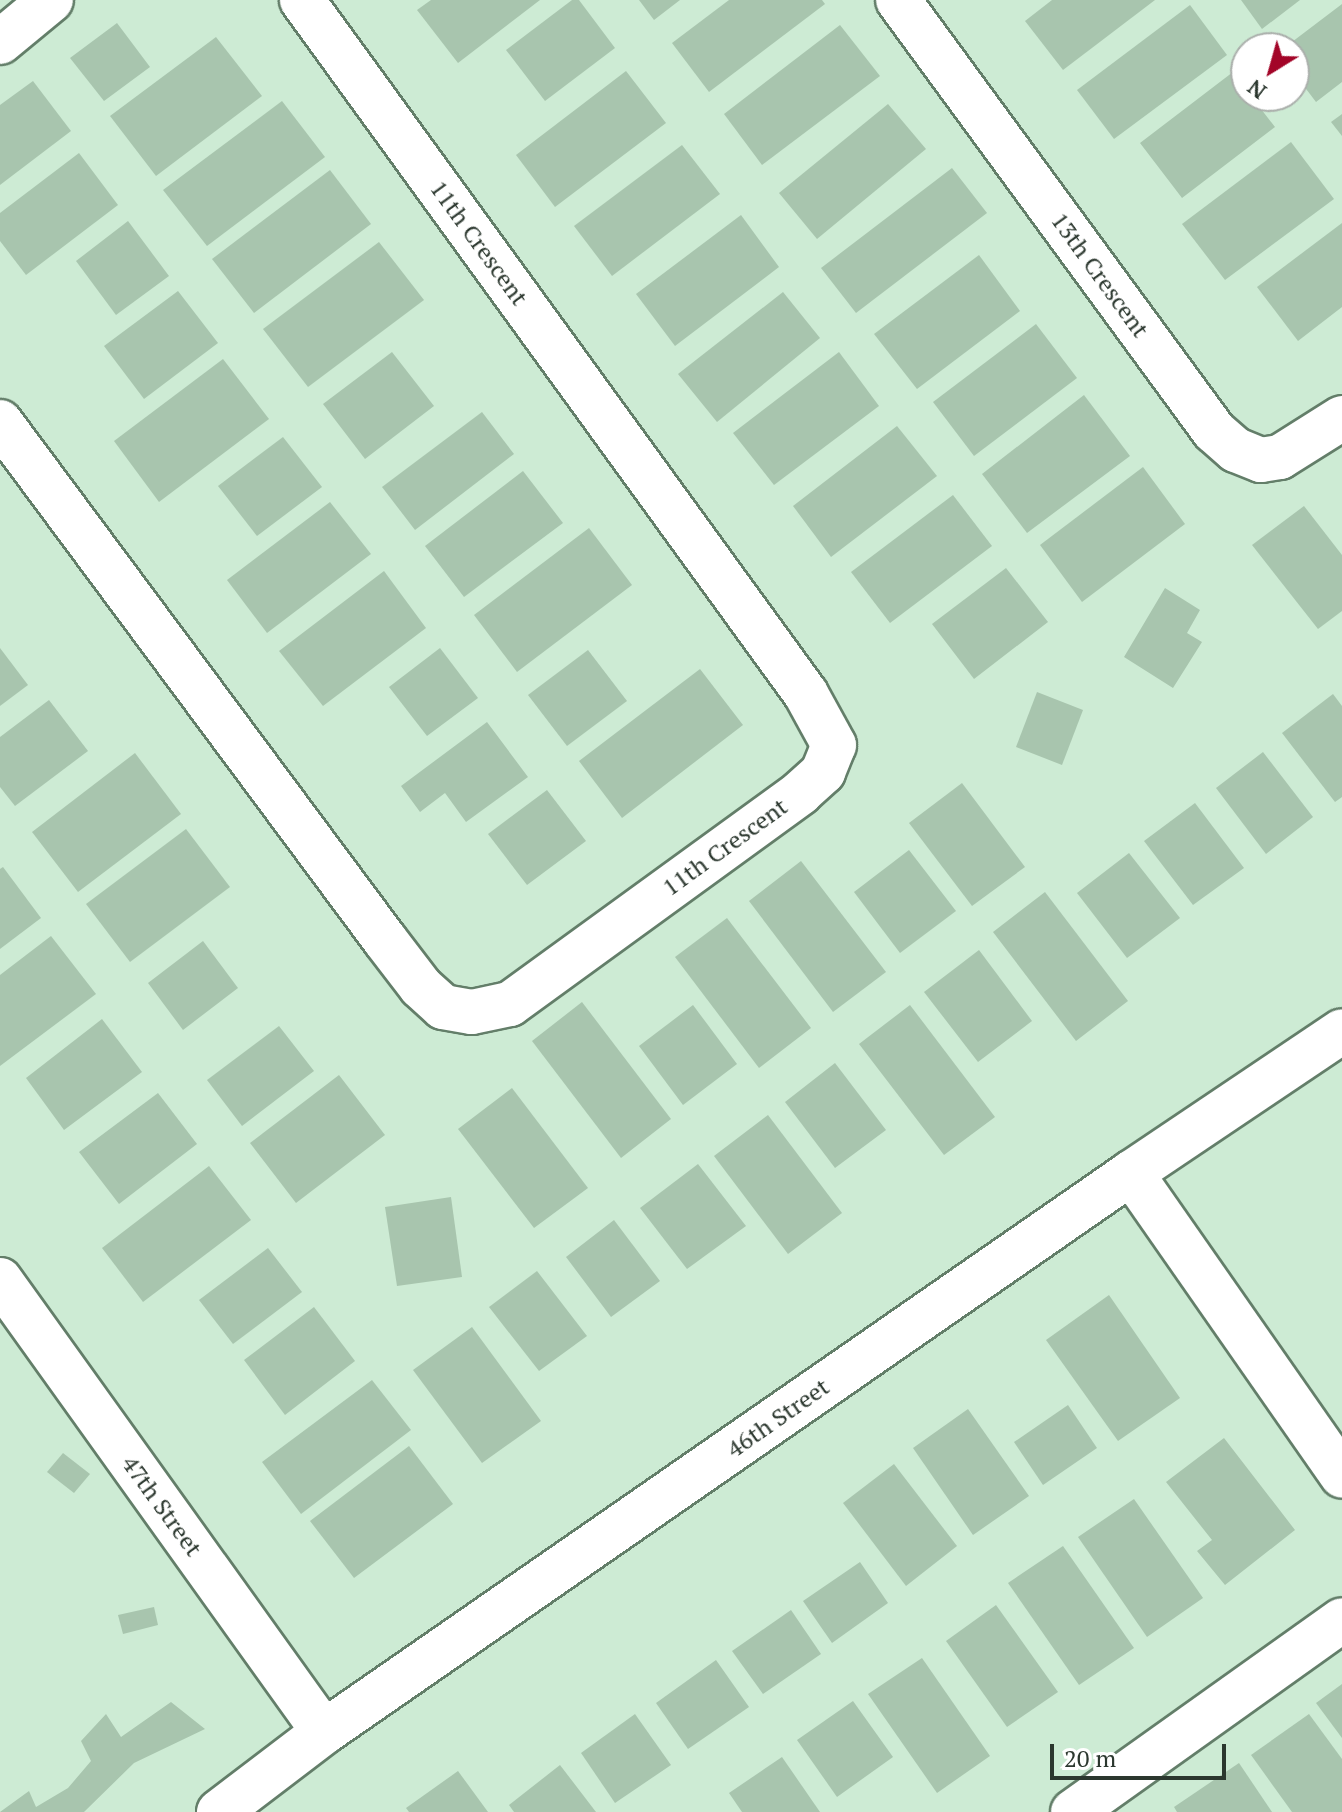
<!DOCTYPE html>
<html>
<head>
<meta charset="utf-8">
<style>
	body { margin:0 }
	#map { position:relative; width:1342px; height:1812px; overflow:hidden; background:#cdebd4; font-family:"PT Serif",serif }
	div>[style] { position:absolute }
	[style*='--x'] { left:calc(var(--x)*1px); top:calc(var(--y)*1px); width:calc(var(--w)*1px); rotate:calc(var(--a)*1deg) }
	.building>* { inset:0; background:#a8c5ae }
	.roads { filter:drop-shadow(2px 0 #637e69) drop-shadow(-2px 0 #637e69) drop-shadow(0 2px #637e69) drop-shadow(0 -2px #637e69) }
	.minor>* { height:44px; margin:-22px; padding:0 22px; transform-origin:22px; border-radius:22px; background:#fff }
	span { translate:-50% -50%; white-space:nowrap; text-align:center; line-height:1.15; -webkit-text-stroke:7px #fff; paint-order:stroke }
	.street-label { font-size:24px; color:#2b372e }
	.north { position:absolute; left:1230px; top:32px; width:80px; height:80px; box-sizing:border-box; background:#fff; border:2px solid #aaafab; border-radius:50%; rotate:217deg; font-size:22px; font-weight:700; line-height:32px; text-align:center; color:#2b372e }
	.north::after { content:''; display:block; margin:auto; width:28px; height:36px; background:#a30528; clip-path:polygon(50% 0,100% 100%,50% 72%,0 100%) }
	.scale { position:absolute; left:1050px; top:1744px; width:176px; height:36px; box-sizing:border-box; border:4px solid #2b372e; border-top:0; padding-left:10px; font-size:24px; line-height:28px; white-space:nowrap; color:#2b372e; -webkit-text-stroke:6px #fff; paint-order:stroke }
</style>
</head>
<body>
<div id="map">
	<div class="building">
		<div style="clip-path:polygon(431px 0,540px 0,458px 63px,417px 10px)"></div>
		<div style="clip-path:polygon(572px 0,579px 0,615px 48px,545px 101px,506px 50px)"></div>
		<div style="clip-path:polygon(639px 0,680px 0,654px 20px)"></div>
		<div style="clip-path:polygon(729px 0,822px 0,825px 4px,709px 92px,672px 43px)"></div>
		<div style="clip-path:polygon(1052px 0,1155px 0,1063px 70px,1025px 21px)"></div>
		<div style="clip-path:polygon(1241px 0,1300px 0,1262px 29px)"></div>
		<div style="clip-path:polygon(1342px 4px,1342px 82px,1316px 102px,1294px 73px,1294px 48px,1284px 48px)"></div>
		<div style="clip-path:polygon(1190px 5px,1227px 55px,1114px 139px,1077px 90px)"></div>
		<div style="clip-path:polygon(117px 23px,150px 67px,104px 101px,70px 58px)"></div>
		<div style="clip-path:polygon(840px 25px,880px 76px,762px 165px,724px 114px)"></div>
		<div style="clip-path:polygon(216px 37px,262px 96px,156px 176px,110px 116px)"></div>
		<div style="clip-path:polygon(626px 71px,666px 123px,555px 207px,516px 155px)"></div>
		<div style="clip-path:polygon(1233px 72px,1246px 89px,1246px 96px,1251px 96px,1275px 127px,1182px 198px,1140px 143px)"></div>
		<div style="clip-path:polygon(33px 81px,71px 131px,0 185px,0 105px)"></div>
		<div style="clip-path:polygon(282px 101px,325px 157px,207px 246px,163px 190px)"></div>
		<div style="clip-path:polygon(888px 104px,926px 149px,817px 239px,779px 193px)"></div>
		<div style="clip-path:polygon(1342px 114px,1342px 136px,1331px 122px)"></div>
		<div style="clip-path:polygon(1291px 142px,1334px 199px,1225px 280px,1182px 224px)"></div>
		<div style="clip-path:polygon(682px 145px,720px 194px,612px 276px,574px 226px)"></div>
		<div style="clip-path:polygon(79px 153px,118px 205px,26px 275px,0 241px,0 213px)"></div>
		<div style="clip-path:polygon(952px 168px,987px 213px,856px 313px,821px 268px)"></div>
		<div style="clip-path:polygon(330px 170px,371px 224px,254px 313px,212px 259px)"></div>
		<div style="clip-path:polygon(741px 215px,779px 267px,675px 346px,636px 294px)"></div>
		<div style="clip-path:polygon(128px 221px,169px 276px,116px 315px,76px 261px)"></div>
		<div style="clip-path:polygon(1342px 223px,1342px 307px,1298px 341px,1257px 287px)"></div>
		<div style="clip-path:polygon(379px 242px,424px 300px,308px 387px,263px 329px)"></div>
		<div style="clip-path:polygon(979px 255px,1020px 311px,917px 389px,874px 334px)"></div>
		<div style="clip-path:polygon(178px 291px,218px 343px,144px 399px,104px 346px)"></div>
		<div style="clip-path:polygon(783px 292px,820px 338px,717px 422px,678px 374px)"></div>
		<div style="clip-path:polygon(1036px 324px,1077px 378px,974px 456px,933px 402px)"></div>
		<div style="clip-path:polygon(392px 352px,434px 406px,365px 459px,323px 404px)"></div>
		<div style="clip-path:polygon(839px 352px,879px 406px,774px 485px,733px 433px)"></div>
		<div style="clip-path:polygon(223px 359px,269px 419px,159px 502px,114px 441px)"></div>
		<div style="clip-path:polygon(1084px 395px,1130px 456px,1027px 533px,982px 474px)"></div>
		<div style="clip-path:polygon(482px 412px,514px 454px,415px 530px,382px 487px)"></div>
		<div style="clip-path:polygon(897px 426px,937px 476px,831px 557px,793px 506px)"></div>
		<div style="clip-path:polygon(283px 437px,322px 487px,257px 536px,218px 486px)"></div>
		<div style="clip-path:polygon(1143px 467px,1185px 524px,1082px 602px,1040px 545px)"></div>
		<div style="clip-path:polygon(523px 471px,563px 523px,464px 597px,425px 546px)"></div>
		<div style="clip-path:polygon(953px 495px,992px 546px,890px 623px,851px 572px)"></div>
		<div style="clip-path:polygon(330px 502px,371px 554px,267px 633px,227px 580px)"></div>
		<div style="clip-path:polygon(1304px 506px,1342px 555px,1342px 611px,1318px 629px,1252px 545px)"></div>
		<div style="clip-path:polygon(589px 528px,632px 585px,517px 672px,474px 615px)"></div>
		<div style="clip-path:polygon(1006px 568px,1048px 622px,974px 679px,932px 624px)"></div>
		<div style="clip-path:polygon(384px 571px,426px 628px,323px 706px,279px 651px)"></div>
		<div style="clip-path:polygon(1165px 588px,1200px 610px,1187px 633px,1202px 642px,1173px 688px,1124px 657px)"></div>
		<div style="clip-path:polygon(0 648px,28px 685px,0 706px)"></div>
		<div style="clip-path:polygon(440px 648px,478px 698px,427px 736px,389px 687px)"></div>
		<div style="clip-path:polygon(588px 650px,627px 701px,567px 746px,528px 695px)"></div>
		<div style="clip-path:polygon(700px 669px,743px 725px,622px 818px,579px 761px)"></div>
		<div style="clip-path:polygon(1037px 692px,1083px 710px,1062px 765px,1016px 747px)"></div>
		<div style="clip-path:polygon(1333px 694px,1342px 706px,1342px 797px,1335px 802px,1282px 733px)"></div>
		<div style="clip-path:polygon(49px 700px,88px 751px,15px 806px,0 787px,0 737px)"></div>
		<div style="clip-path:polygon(487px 722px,528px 777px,466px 822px,445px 793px,420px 812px,401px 786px)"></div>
		<div style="clip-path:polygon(1263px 752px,1313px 817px,1266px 854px,1216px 788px)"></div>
		<div style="clip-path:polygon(135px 753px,181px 814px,78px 892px,32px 832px)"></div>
		<div style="clip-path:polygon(962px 783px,1025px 867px,972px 906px,909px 823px)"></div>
		<div style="clip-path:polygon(547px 790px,586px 841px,527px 885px,488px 834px)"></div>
		<div style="clip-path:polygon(1195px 803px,1244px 868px,1193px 905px,1144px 841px)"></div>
		<div style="clip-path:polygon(186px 829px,230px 887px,130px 962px,86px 904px)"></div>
		<div style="clip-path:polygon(909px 850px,956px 911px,900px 953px,854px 892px)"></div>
		<div style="clip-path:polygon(1129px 853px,1180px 918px,1127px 958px,1077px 893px)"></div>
		<div style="clip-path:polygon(801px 861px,886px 972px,833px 1012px,749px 901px)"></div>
		<div style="clip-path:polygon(3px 867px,41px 918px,0 949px,0 869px)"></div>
		<div style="clip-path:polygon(1045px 892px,1128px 1001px,1076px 1041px,993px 932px)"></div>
		<div style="clip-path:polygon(727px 918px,811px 1028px,759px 1068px,675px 957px)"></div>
		<div style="clip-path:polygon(51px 936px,96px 994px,0 1066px,0 975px)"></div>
		<div style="clip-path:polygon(203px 941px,238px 988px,183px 1030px,148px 983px)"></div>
		<div style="clip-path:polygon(979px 950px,1032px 1021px,978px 1062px,924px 992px)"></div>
		<div style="clip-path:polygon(582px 1002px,671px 1119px,621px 1158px,532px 1041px)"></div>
		<div style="clip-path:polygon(693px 1005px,737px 1064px,683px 1105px,639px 1046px)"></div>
		<div style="clip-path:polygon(910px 1005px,995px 1117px,944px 1155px,859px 1044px)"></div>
		<div style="clip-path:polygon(102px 1019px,142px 1072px,64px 1130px,26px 1078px)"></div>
		<div style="clip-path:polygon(279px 1026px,314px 1071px,242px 1126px,207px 1080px)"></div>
		<div style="clip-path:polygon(835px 1063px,886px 1130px,835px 1168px,785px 1102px)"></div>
		<div style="clip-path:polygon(339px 1075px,385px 1135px,296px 1203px,250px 1143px)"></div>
		<div style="clip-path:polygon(512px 1088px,588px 1188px,534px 1228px,458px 1129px)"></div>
		<div style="clip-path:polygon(158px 1093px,197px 1144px,119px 1204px,79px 1152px)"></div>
		<div style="clip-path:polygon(768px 1115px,842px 1213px,788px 1254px,714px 1156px)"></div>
		<div style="clip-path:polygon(698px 1164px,746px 1226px,687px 1269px,640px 1208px)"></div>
		<div style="clip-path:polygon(209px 1166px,251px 1220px,143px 1302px,102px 1248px)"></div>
		<div style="clip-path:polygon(451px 1197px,462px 1277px,397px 1286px,385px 1207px)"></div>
		<div style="clip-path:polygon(614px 1220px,660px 1281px,611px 1317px,566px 1257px)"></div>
		<div style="clip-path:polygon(268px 1248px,302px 1292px,233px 1344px,199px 1300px)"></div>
		<div style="clip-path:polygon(537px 1271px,587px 1336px,539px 1371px,489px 1307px)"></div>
		<div style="clip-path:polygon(1109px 1295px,1180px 1398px,1118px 1441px,1046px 1340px)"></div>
		<div style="clip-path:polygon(314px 1307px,355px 1361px,285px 1415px,244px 1360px)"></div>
		<div style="clip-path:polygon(472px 1327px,541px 1421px,482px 1463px,413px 1370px)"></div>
		<div style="clip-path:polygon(372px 1380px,411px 1430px,301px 1514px,262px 1462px)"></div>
		<div style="clip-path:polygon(1068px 1405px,1097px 1448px,1043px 1485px,1014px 1442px)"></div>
		<div style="clip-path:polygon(968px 1409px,1029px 1496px,973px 1535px,913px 1448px)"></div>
		<div style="clip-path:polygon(1224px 1438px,1295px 1530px,1225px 1585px,1197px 1551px,1212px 1540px,1166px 1482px)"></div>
		<div style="clip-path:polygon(409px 1446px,453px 1504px,354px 1578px,310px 1521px)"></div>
		<div style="clip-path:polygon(63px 1453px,90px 1474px,74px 1493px,47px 1472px)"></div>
		<div style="clip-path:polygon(894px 1464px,957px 1546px,906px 1586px,843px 1503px)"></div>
		<div style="clip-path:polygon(1134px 1499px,1203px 1598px,1147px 1637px,1078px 1537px)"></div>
		<div style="clip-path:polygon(1063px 1546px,1134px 1648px,1079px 1685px,1008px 1583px)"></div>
		<div style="clip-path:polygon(860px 1562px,888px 1603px,832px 1643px,803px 1601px)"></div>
		<div style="clip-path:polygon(996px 1605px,1058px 1692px,1007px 1727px,946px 1641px)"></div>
		<div style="clip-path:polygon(154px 1607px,158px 1625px,123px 1634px,118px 1615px)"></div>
		<div style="clip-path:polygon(791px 1610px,821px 1654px,763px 1694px,732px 1651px)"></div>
		<div style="clip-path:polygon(922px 1658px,990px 1756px,937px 1793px,868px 1694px)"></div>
		<div style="clip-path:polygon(716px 1660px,749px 1707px,688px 1749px,656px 1703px)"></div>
		<div style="clip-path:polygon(1342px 1684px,1342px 1738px,1316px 1703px)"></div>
		<div style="clip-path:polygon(853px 1701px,893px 1757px,837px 1797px,797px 1740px)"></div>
		<div style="clip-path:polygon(171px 1702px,205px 1729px,134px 1763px,84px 1812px,0 1812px,29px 1791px,36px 1807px,68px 1788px,91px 1761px,81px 1741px,106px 1714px,121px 1737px)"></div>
		<div style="clip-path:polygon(635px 1714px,671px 1765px,615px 1803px,581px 1753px)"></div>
		<div style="clip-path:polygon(1309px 1714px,1342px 1759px,1342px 1812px,1292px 1812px,1251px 1755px)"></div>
		<div style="clip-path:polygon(782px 1757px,820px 1812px,742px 1812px,729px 1793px)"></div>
		<div style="clip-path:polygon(1239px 1763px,1272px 1812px,1177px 1812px,1174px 1807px)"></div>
		<div style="clip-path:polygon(560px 1765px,596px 1812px,514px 1812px,509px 1805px)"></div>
		<div style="clip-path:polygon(458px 1771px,488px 1812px,409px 1812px,406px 1808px)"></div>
	</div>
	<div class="roads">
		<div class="minor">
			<div style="--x:898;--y:0;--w:534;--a:53.75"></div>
			<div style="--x:1214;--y:431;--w:29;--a:41"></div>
			<div style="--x:1236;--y:450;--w:27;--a:22"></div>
			<div style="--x:1261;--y:460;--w:19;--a:-9"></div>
			<div style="--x:1280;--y:457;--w:73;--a:-32.2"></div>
			<div style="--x:0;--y:42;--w:66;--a:-39.5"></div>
			<div style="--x:0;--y:422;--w:645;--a:53.38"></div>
			<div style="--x:385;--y:940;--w:59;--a:52.5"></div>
			<div style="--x:421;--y:987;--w:30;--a:42"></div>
			<div style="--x:443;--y:1007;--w:29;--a:10"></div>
			<div style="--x:472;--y:1012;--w:39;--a:-12"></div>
			<div style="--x:510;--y:1004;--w:359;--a:-36"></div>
			<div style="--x:800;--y:793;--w:31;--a:-42"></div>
			<div style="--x:823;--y:772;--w:29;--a:-68"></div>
			<div style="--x:834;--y:745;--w:58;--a:-118.8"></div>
			<div style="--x:806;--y:694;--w:858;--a:-125.99"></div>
			<div style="--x:1131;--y:1173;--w:369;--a:55.1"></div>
			<div style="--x:0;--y:1280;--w:556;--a:54.37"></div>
			<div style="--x:219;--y:1812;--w:132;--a:-37.3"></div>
			<div style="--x:324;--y:1732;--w:982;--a:-34.71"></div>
			<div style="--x:1131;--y:1173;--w:254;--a:-33.9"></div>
			<div style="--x:1073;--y:1812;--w:330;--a:-35.5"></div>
		</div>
	</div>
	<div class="street-label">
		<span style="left:479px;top:243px;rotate:54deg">11th Crescent</span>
		<span style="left:1100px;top:275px;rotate:54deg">13th Crescent</span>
		<span style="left:725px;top:847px;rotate:-36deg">11th Crescent</span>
		<span style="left:778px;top:1418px;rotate:-35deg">46th Street</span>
		<span style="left:162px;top:1506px;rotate:54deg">47th Street</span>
	</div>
	<div class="north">N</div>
	<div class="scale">20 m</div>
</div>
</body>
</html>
